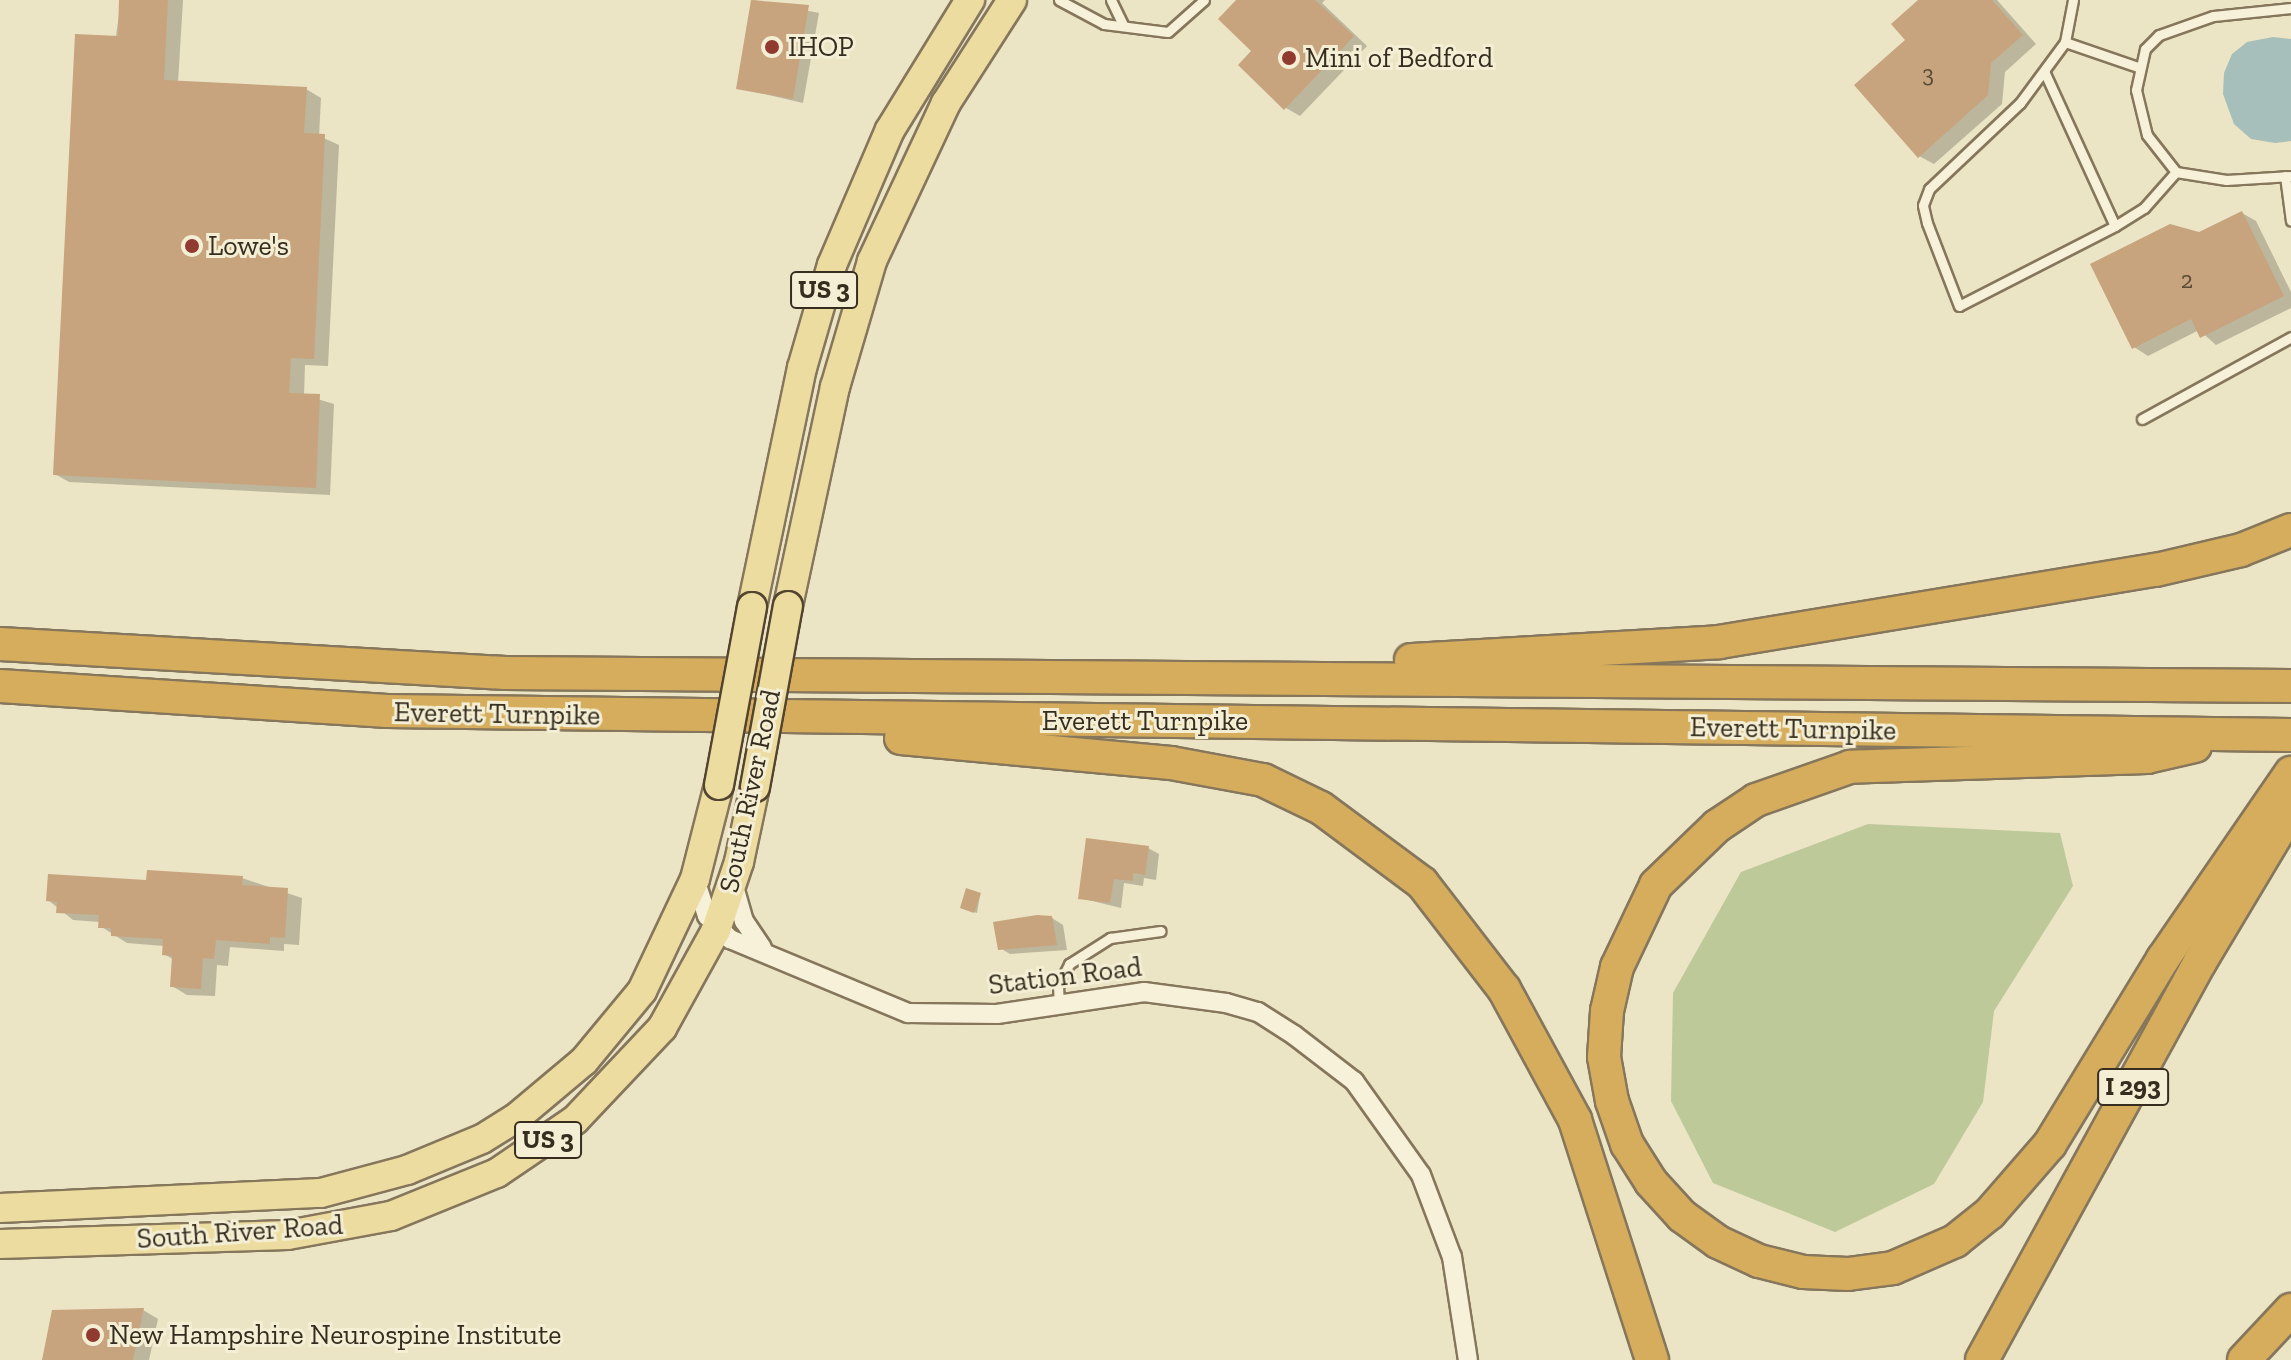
<!DOCTYPE html>
<html>
<head>
<meta charset="utf-8">
<style>
	body { margin:0 }
	#map { position:relative; width:2291px; height:1360px; overflow:hidden; background:#ebe4c5; font-family:"Zilla Slab",serif }
	div>[style] { position:absolute }
	[style*='--x'] { left:calc(var(--x)*1px); top:calc(var(--y)*1px); width:calc(var(--w)*1px); rotate:calc(var(--a)*1deg) }
	.green>* { inset:0; background:#bec99a }
	.water>* { inset:0; background:#a6bfba }
	.shadow>* { inset:0; background:#0003 }
	.building>* { inset:0; background:#c7a47d }
	.roads { filter:drop-shadow(2px 0 #85765c) drop-shadow(-2px 0 #85765c) drop-shadow(0 2px #85765c) drop-shadow(0 -2px #85765c) }
	.lane>* { height:9px; margin:-4.5px; padding:0 4.5px; transform-origin:4.5px; border-radius:4.5px; background:#f6f1d8 }
	.street>* { height:18px; margin:-9px; padding:0 9px; transform-origin:9px; border-radius:9px; background:#f6f1d8 }
	.primary>* { height:28px; margin:-14px; padding:0 14px; transform-origin:14px; border-radius:14px; background:#ecdc9f }
	.highway>* { height:32px; margin:-16px; padding:0 16px; transform-origin:16px; border-radius:16px; background:#d5ad5c }
	.bridges { filter:drop-shadow(2px 0 #534430) drop-shadow(-2px 0 #534430) drop-shadow(0 2px #534430) drop-shadow(0 -2px #534430) }
	.primary-bridge>* { height:28px; margin:-14px; padding:0 14px; transform-origin:14px; border-radius:14px; background:#ecdc9f }
	.dots>* { width:22px; height:22px; translate:-50% -50%; box-sizing:border-box; border:4px solid #f3eed4; border-radius:50% }
	span { translate:-50% -50%; white-space:nowrap; text-align:center; line-height:1.15; -webkit-text-stroke:6px #f3eed4; paint-order:stroke }
	.number-label { font-size:24px; color:#5a4b36 }
	.number-label span { -webkit-text-stroke-width:0 }
	.shield-label span { padding:2px 6px; background:#f3eed4; border:2px solid; border-radius:6px; -webkit-text-stroke-width:0 }
	.shield-label { font-size:26px; color:#362d1f; font-weight:700 }
	.poi-label { font-size:28px; color:#362d1f }
	.left { translate:0 -50%; text-align:left }
	.street-label { font-size:28px; color:#362d1f }
</style>
</head>
<body>
<div id="map">
	<div class="green">
		<div style="clip-path:polygon(1868px 824px,2060px 833px,2073px 886px,1994px 1011px,1983px 1102px,1934px 1184px,1835px 1232px,1713px 1183px,1671px 1101px,1673px 993px,1741px 872px)"></div>
	</div>
	<div class="water">
		<div style="clip-path:polygon(2273px 37px,2291px 39px,2291px 141px,2275px 143px,2251px 139px,2234px 124px,2223px 94px,2224px 73px,2232px 54px,2247px 42px)"></div>
	</div>
	<div class="shadow">
		<div style="clip-path:polygon(121px 0,183px 0,178px 83px,306px 89px,321px 98px,319px 136px,339px 145px,328px 366px,305px 365px,304px 395px,334px 404px,330px 495px,69px 482px,55px 474px)"></div>
		<div style="clip-path:polygon(753px 0,819px 13px,803px 103px,738px 88px)"></div>
		<div style="clip-path:polygon(1238px 0,1325px 0,1322px 3px,1367px 46px,1300px 116px,1286px 108px,1254px 51px)"></div>
		<div style="clip-path:polygon(1921px 0,1997px 0,2036px 44px,2005px 72px,2002px 104px,1934px 164px,1919px 156px)"></div>
		<div style="clip-path:polygon(2242px 213px,2256px 221px,2291px 292px,2291px 308px,2216px 345px,2199px 330px,2148px 356px,2134px 347px,2199px 234px)"></div>
		<div style="clip-path:polygon(1148px 848px,1159px 854px,1156px 880px,1144px 878px,1143px 886px,1124px 883px,1121px 908px,1080px 898px)"></div>
		<div style="clip-path:polygon(242px 878px,302px 898px,299px 945px,284px 944px,284px 951px,230px 947px,228px 966px,217px 965px,215px 996px,187px 995px,172px 986px,174px 960px,164px 954px,164px 946px,127px 943px,100px 926px,100px 922px,73px 920px,48px 900px,148px 882px)"></div>
		<div style="clip-path:polygon(980px 895px,977px 913px,964px 909px)"></div>
		<div style="clip-path:polygon(1052px 918px,1063px 925px,1067px 950px,1010px 954px,1000px 948px)"></div>
		<div style="clip-path:polygon(143px 1310px,158px 1319px,149px 1360px,44px 1360px)"></div>
	</div>
	<div class="building">
		<div style="clip-path:polygon(119px 0,168px 0,164px 80px,307px 87px,304px 133px,325px 134px,314px 359px,291px 358px,289px 393px,320px 394px,316px 488px,53px 475px,75px 34px,118px 36px)"></div>
		<div style="clip-path:polygon(751px 0,809px 5px,793px 99px,736px 89px)"></div>
		<div style="clip-path:polygon(1236px 0,1315px 0,1354px 36px,1284px 110px,1238px 65px,1251px 51px,1218px 19px)"></div>
		<div style="clip-path:polygon(1918px 0,1992px 0,2023px 35px,1991px 63px,1988px 95px,1918px 158px,1854px 85px,1905px 40px,1891px 24px)"></div>
		<div style="clip-path:polygon(2242px 211px,2284px 296px,2200px 338px,2191px 319px,2132px 349px,2090px 264px,2170px 224px,2199px 232px)"></div>
		<div style="clip-path:polygon(1086px 838px,1149px 846px,1145px 875px,1133px 873px,1133px 881px,1114px 879px,1110px 903px,1078px 899px)"></div>
		<div style="clip-path:polygon(147px 870px,243px 876px,242px 885px,288px 888px,285px 938px,270px 937px,270px 944px,216px 940px,214px 959px,203px 958px,201px 989px,170px 987px,172px 956px,162px 955px,163px 939px,111px 936px,111px 928px,98px 928px,99px 915px,56px 913px,57px 902px,46px 901px,48px 874px,146px 880px)"></div>
		<div style="clip-path:polygon(966px 888px,981px 893px,974px 913px,960px 908px)"></div>
		<div style="clip-path:polygon(1037px 915px,1052px 916px,1057px 945px,998px 950px,993px 922px)"></div>
		<div style="clip-path:polygon(144px 1308px,133px 1360px,42px 1360px,52px 1310px)"></div>
	</div>
	<div class="roads">
		<div class="lane">
			<div style="--x:1059;--y:0;--w:51;--a:28.1"></div>
			<div style="--x:1104;--y:24;--w:64;--a:7.1"></div>
			<div style="--x:1168;--y:32;--w:48;--a:-41.6"></div>
			<div style="--x:1111;--y:0;--w:28;--a:64"></div>
			<div style="--x:2073;--y:0;--w:43;--a:100.8"></div>
			<div style="--x:2065;--y:42;--w:77;--a:18.9"></div>
			<div style="--x:2291;--y:8;--w:78;--a:174.1"></div>
			<div style="--x:2213;--y:16;--w:57;--a:160.6"></div>
			<div style="--x:2159;--y:35;--w:20;--a:135"></div>
			<div style="--x:2145;--y:49;--w:42;--a:102.4"></div>
			<div style="--x:2136;--y:90;--w:46;--a:76.3"></div>
			<div style="--x:2147;--y:135;--w:47;--a:51.9"></div>
			<div style="--x:2176;--y:172;--w:51;--a:9.1"></div>
			<div style="--x:2226;--y:180;--w:65;--a:-3.5"></div>
			<div style="--x:2044;--y:71;--w:170;--a:65.4"></div>
			<div style="--x:2115;--y:226;--w:175;--a:152.9"></div>
			<div style="--x:1959;--y:306;--w:89;--a:-111.1"></div>
			<div style="--x:1927;--y:223;--w:18;--a:-103"></div>
			<div style="--x:1923;--y:205;--w:17;--a:-69"></div>
			<div style="--x:1929;--y:189;--w:125;--a:-43.4"></div>
			<div style="--x:2020;--y:103;--w:76;--a:-53.6"></div>
			<div style="--x:2285;--y:176;--w:45;--a:82.4"></div>
			<div style="--x:2115;--y:226;--w:34;--a:-32"></div>
			<div style="--x:2144;--y:208;--w:48;--a:-48.4"></div>
			<div style="--x:2142;--y:419;--w:170;--a:-28.8"></div>
			<div style="--x:1059;--y:1005;--w:19;--a:-93"></div>
			<div style="--x:1058;--y:986;--w:25;--a:-63"></div>
			<div style="--x:1069;--y:964;--w:49;--a:-32.4"></div>
			<div style="--x:1110;--y:938;--w:51;--a:-7.8"></div>
		</div>
		<div class="street">
			<div style="--x:695;--y:879;--w:39;--a:72"></div>
			<div style="--x:707;--y:916;--w:33;--a:45"></div>
			<div style="--x:730;--y:939;--w:193;--a:22.6"></div>
			<div style="--x:908;--y:1013;--w:89;--a:0.6"></div>
			<div style="--x:997;--y:1014;--w:149;--a:-8.5"></div>
			<div style="--x:1144;--y:992;--w:83;--a:7.6"></div>
			<div style="--x:1226;--y:1003;--w:33;--a:16"></div>
			<div style="--x:1258;--y:1012;--w:43;--a:32.6"></div>
			<div style="--x:1294;--y:1035;--w:76;--a:37.5"></div>
			<div style="--x:1354;--y:1081;--w:115;--a:54.5"></div>
			<div style="--x:1421;--y:1175;--w:88;--a:69.3"></div>
			<div style="--x:1452;--y:1257;--w:104;--a:81.2"></div>
			<div style="--x:733;--y:883;--w:40;--a:74"></div>
			<div style="--x:744;--y:921;--w:32;--a:56"></div>
		</div>
		<div class="primary">
			<div style="--x:788;--y:606;--w:224;--a:-77.9"></div>
			<div style="--x:835;--y:387;--w:131;--a:-73.6"></div>
			<div style="--x:872;--y:261;--w:174;--a:-64.9"></div>
			<div style="--x:946;--y:103;--w:122;--a:-57.3"></div>
			<div style="--x:752;--y:607;--w:244;--a:-78.2"></div>
			<div style="--x:802;--y:368;--w:107;--a:-73.8"></div>
			<div style="--x:832;--y:265;--w:147;--a:-66.8"></div>
			<div style="--x:890;--y:130;--w:153;--a:-58.4"></div>
			<div style="--x:0;--y:1208;--w:321;--a:-2.7"></div>
			<div style="--x:321;--y:1193;--w:89;--a:-15"></div>
			<div style="--x:407;--y:1170;--w:81;--a:-22.5"></div>
			<div style="--x:482;--y:1139;--w:40;--a:-32"></div>
			<div style="--x:516;--y:1118;--w:89;--a:-40"></div>
			<div style="--x:584;--y:1061;--w:91;--a:-50.4"></div>
			<div style="--x:642;--y:991;--w:124;--a:-64.7"></div>
			<div style="--x:695;--y:879;--w:97;--a:-75.7"></div>
			<div style="--x:0;--y:1244;--w:288;--a:-1.8"></div>
			<div style="--x:288;--y:1235;--w:105;--a:-10.5"></div>
			<div style="--x:391;--y:1216;--w:114;--a:-22.1"></div>
			<div style="--x:497;--y:1173;--w:94;--a:-34.2"></div>
			<div style="--x:575;--y:1120;--w:127;--a:-46.6"></div>
			<div style="--x:662;--y:1028;--w:112;--a:-61.1"></div>
			<div style="--x:716;--y:930;--w:72;--a:-71.3"></div>
			<div style="--x:739;--y:862;--w:77;--a:-78"></div>
		</div>
		<div class="highway">
			<div style="--x:0;--y:644;--w:506;--a:3.29"></div>
			<div style="--x:505;--y:673;--w:1786;--a:0.42"></div>
			<div style="--x:1411;--y:660;--w:309;--a:-3.3"></div>
			<div style="--x:1719;--y:642;--w:443;--a:-9.4"></div>
			<div style="--x:2156;--y:570;--w:87;--a:-13.2"></div>
			<div style="--x:2241;--y:550;--w:54;--a:-21.8"></div>
			<div style="--x:0;--y:686;--w:388;--a:3.7"></div>
			<div style="--x:387;--y:711;--w:1904;--a:0.72"></div>
			<div style="--x:901;--y:738;--w:271;--a:5.3"></div>
			<div style="--x:1171;--y:763;--w:94;--a:10.5"></div>
			<div style="--x:1263;--y:780;--w:64;--a:25.8"></div>
			<div style="--x:1321;--y:808;--w:126;--a:36.6"></div>
			<div style="--x:1422;--y:883;--w:134;--a:52.3"></div>
			<div style="--x:1504;--y:989;--w:149;--a:61.5"></div>
			<div style="--x:1575;--y:1120;--w:252;--a:72.2"></div>
			<div style="--x:2195;--y:746;--w:49;--a:167.1"></div>
			<div style="--x:2147;--y:757;--w:297;--a:178.1"></div>
			<div style="--x:1850;--y:767;--w:100;--a:160.7"></div>
			<div style="--x:1756;--y:800;--w:47;--a:146.3"></div>
			<div style="--x:1717;--y:826;--w:85;--a:136"></div>
			<div style="--x:1656;--y:885;--w:91;--a:115.4"></div>
			<div style="--x:1617;--y:967;--w:45;--a:102.8"></div>
			<div style="--x:1607;--y:1011;--w:46;--a:93.7"></div>
			<div style="--x:1604;--y:1057;--w:45;--a:79.7"></div>
			<div style="--x:1612;--y:1101;--w:46;--a:70.8"></div>
			<div style="--x:1627;--y:1144;--w:45;--a:57.7"></div>
			<div style="--x:1651;--y:1182;--w:46;--a:47.6"></div>
			<div style="--x:1682;--y:1216;--w:44;--a:35.8"></div>
			<div style="--x:1718;--y:1242;--w:45;--a:24.9"></div>
			<div style="--x:1759;--y:1261;--w:45;--a:14"></div>
			<div style="--x:1803;--y:1272;--w:45;--a:2.5"></div>
			<div style="--x:1848;--y:1274;--w:45;--a:-7.6"></div>
			<div style="--x:1893;--y:1268;--w:68;--a:-23.5"></div>
			<div style="--x:1955;--y:1241;--w:45;--a:-38.7"></div>
			<div style="--x:1990;--y:1213;--w:91;--a:-49"></div>
			<div style="--x:2050;--y:1144;--w:217;--a:-58.6"></div>
			<div style="--x:2163;--y:959;--w:226;--a:-55.5"></div>
			<div style="--x:1982;--y:1360;--w:454;--a:-61.3"></div>
			<div style="--x:2200;--y:962;--w:177;--a:-59.1"></div>
			<div style="--x:2244;--y:1360;--w:69;--a:-46.8"></div>
		</div>
	</div>
	<div class="bridges">
		<div class="primary-bridge">
			<div style="--x:719;--y:785;--w:181;--a:-79.5"></div>
			<div style="--x:755;--y:787;--w:184;--a:-79.7"></div>
		</div>
	</div>
	<div class="dots">
		<div style="left:772px;top:47px;background:#903a30"></div>
		<div style="left:1289px;top:58px;background:#903a30"></div>
		<div style="left:192px;top:246px;background:#903a30"></div>
		<div style="left:93px;top:1335px;background:#903a30"></div>
	</div>
	<div class="number-label">
		<span style="left:1928px;top:74px">3</span>
		<span style="left:2187px;top:280px">2</span>
	</div>
	<div class="shield-label">
		<span style="left:824px;top:290px">US 3</span>
		<span style="left:2133px;top:1087px">I 293</span>
		<span style="left:548px;top:1140px">US 3</span>
	</div>
	<div class="poi-label">
		<span class="left" style="left:788px;top:47px">IHOP</span>
		<span class="left" style="left:1305px;top:58px">Mini of Bedford</span>
		<span class="left" style="left:208px;top:246px">Lowe's</span>
		<span class="left" style="left:109px;top:1335px">New Hampshire Neurospine Institute</span>
	</div>
	<div class="street-label">
		<span style="left:497px;top:714px;rotate:1deg">Everett Turnpike</span>
		<span style="left:1145px;top:721px">Everett Turnpike</span>
		<span style="left:1793px;top:729px;rotate:1deg">Everett Turnpike</span>
		<span style="left:750px;top:791px;rotate:-78deg">South River Road</span>
		<span style="left:1065px;top:976px;rotate:-7deg">Station Road</span>
		<span style="left:240px;top:1232px;rotate:-4deg">South River Road</span>
	</div>
</div>
</body>
</html>
